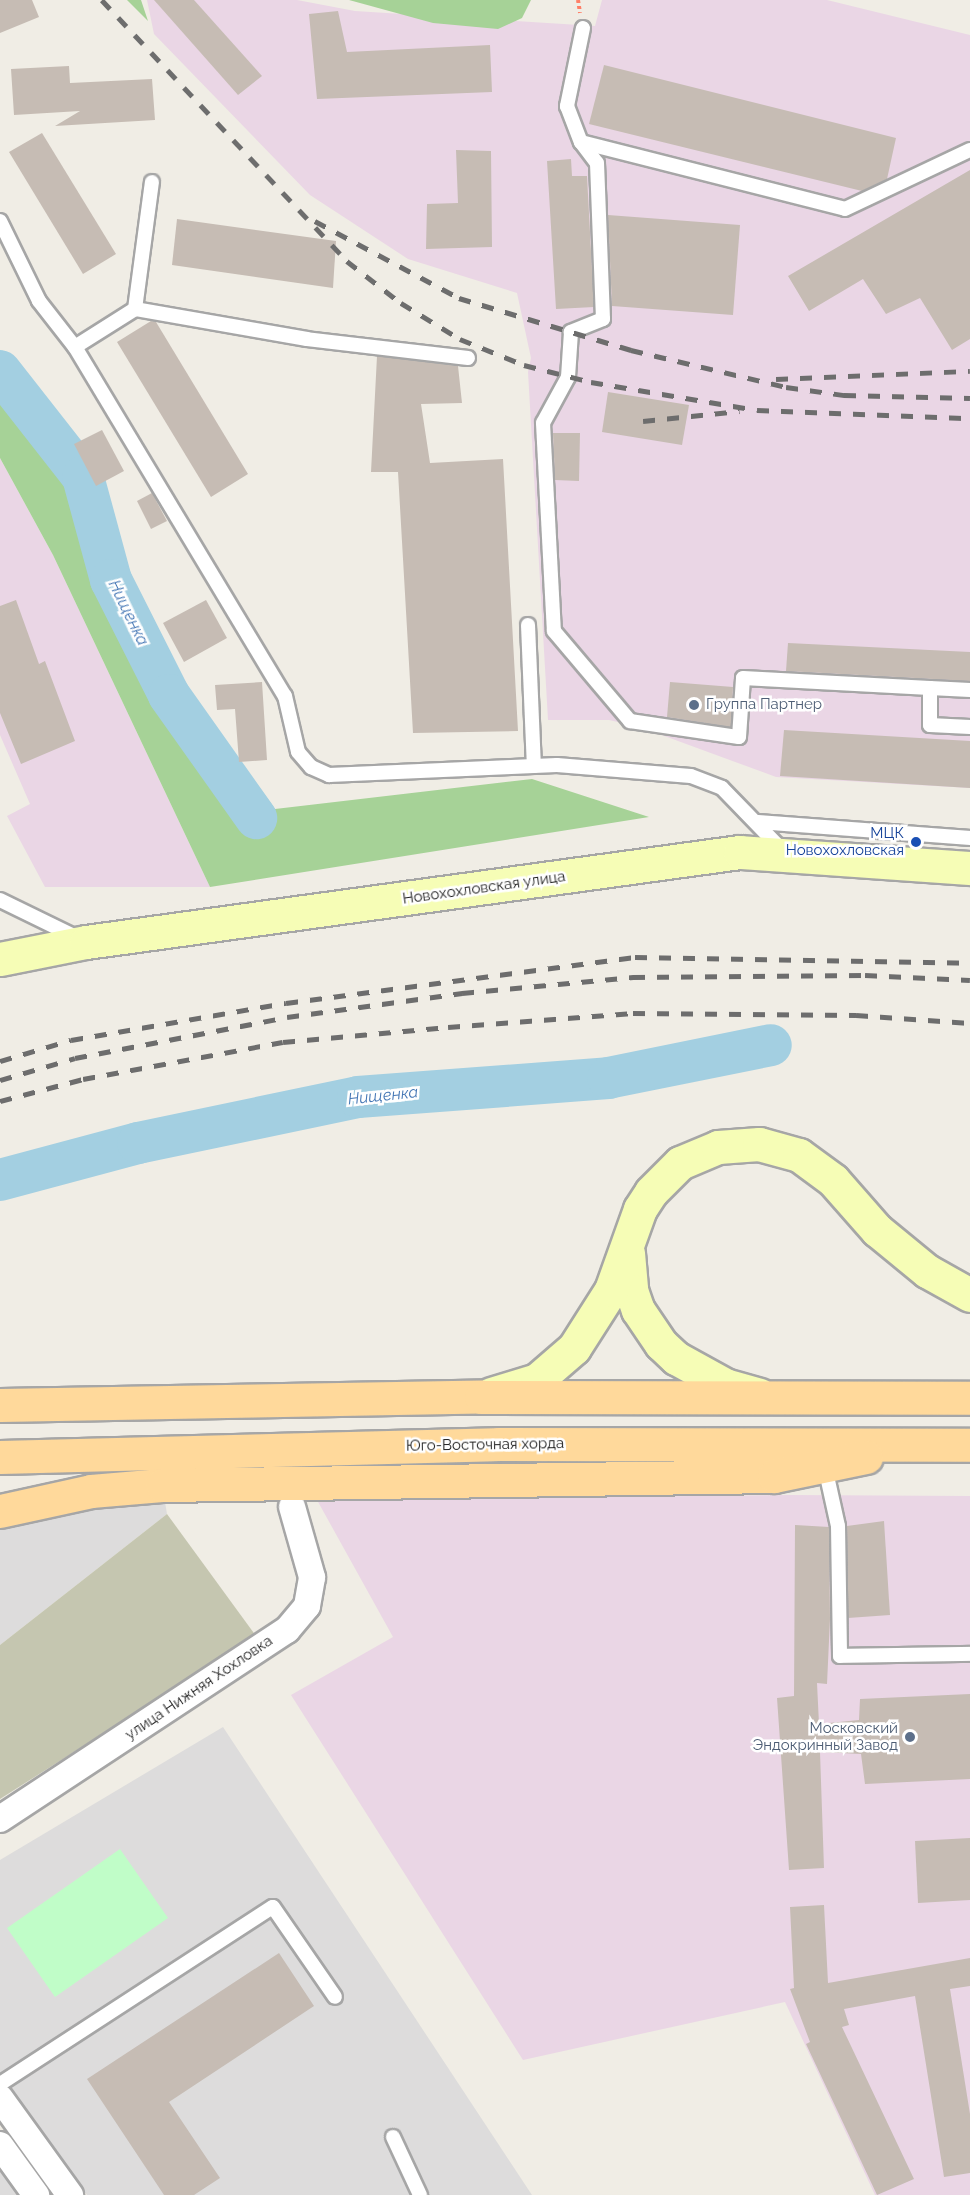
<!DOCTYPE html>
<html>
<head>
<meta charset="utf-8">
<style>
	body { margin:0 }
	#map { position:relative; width:970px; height:2195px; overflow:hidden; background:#f0ede5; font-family:Raleway,sans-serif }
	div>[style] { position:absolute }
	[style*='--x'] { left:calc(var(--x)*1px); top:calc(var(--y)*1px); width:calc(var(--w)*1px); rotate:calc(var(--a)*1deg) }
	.residential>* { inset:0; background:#dddcdc }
	.industrial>* { inset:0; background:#ead6e5 }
	.construction>* { inset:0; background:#c5c6b0 }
	.forest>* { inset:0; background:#a6d297 }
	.park>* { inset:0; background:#c0fdc8 }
	.river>* { height:42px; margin:-21px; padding:0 21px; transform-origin:21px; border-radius:21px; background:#a3cfe1 }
	.building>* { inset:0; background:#c6bcb4 }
	.path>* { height:4px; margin-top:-2px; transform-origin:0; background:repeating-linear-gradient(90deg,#ff7f67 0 3px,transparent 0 6px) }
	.roads { filter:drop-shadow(2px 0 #a6a6a6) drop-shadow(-2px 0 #a6a6a6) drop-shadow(0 2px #a6a6a6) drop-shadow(0 -2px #a6a6a6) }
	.lane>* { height:14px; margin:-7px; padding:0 7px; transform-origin:7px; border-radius:7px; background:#fff }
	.street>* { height:26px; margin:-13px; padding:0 13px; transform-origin:13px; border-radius:13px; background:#fff }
	.secondary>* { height:33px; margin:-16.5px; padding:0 16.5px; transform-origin:16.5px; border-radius:16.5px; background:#f6fdb6 }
	.primary>* { height:33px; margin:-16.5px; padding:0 16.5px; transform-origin:16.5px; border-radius:16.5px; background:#ffd99b }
	.rail>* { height:4.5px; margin-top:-2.25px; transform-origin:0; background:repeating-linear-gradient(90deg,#6d6d6d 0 12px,transparent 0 24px) }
	.dots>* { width:16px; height:16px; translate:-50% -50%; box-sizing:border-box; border:3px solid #fff; border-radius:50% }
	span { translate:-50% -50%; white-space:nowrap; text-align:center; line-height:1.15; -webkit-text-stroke:5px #fff; paint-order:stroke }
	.service-label { font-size:15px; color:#4e5e75 }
	.left { translate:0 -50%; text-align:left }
	.right { translate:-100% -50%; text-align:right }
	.transit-label { font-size:15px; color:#164399 }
	.street-label { font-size:15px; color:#1f1f1f }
	.water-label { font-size:16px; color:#4577b5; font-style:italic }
</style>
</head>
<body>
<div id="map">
	<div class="residential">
		<div style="clip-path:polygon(165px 1502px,167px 1514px,0 1645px,0 1529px,93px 1508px)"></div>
		<div style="clip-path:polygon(223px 1727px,532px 2195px,87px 2195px,0 2076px,0 1860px)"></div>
		<div style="clip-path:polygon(0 2165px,23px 2195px,0 2195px)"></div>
	</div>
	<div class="industrial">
		<div style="clip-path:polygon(147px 0,297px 0,355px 11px,595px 26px,602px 0,827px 0,970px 35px,970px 788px,776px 777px,640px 727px,609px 720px,548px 720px,528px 372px,531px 358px,517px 293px,408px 259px,310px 195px,154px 34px)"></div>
		<div style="clip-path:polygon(0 458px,53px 555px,210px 887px,45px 887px,7px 816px,30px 804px,0 735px)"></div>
		<div style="clip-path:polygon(789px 1495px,970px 1496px,970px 2195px,875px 2195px,785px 2002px,523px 2060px,291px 1695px,393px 1637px,317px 1500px)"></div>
	</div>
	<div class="construction">
		<div style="clip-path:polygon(167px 1514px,256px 1636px,0 1799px,0 1645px)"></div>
	</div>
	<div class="forest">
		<div style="clip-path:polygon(127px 0,141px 0,148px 21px)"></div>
		<div style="clip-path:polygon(349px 0,531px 0,522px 18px,498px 29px,433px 23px)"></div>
		<div style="clip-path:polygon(0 356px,189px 691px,275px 809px,532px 779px,649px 817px,210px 887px,53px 555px,0 458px)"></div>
	</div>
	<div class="park">
		<div style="clip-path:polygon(120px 1849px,168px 1918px,55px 1997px,7px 1928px)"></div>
	</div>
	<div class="river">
		<div style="--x:0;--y:371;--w:135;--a:51.9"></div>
		<div style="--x:83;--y:477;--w:107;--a:74.8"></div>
		<div style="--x:111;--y:580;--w:129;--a:63.2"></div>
		<div style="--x:169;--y:695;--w:151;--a:54.7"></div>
		<div style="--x:0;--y:1180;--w:143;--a:-15"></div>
		<div style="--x:138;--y:1143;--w:225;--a:-11.8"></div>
		<div style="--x:358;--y:1097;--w:251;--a:-4.3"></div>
		<div style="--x:608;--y:1078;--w:166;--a:-11.4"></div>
	</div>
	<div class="building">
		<div style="clip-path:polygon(0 0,32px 0,39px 17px,0 33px)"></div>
		<div style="clip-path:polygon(154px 0,194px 0,262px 76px,238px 95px)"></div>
		<div style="clip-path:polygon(338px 11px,347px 52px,490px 45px,492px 92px,317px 99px,309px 14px)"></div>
		<div style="clip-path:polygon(604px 65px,896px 138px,887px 179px,862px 191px,589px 124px)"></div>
		<div style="clip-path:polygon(69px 66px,70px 83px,152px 79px,155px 120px,55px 126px,80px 111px,14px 115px,11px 69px)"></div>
		<div style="clip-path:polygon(42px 133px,116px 254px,83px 274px,9px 152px)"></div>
		<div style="clip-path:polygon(456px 150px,491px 151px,492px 247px,426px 249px,427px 204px,458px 203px)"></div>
		<div style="clip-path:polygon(571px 159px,572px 176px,587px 176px,594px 307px,556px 309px,547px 161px)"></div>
		<div style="clip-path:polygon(970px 170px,970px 339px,952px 350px,920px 298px,886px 314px,863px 279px,809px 311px,788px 276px)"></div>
		<div style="clip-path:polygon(608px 215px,740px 225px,733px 315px,612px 306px)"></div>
		<div style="clip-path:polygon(177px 219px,336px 241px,333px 288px,172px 265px)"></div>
		<div style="clip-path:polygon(151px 321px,156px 322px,248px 474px,211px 497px,117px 342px)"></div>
		<div style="clip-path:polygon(377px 356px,458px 366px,462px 403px,421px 404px,430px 463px,503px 459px,518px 731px,413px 733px,398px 472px,371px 472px)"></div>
		<div style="clip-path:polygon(608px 392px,689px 405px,682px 445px,602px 432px)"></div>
		<div style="clip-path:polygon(102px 430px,124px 471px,96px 486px,74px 444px)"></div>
		<div style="clip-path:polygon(553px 433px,580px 433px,579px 481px,555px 480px)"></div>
		<div style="clip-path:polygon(152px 493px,167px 521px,151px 529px,137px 501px)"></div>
		<div style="clip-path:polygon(16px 600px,39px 664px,45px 661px,75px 741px,21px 764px,0 713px,0 606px)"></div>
		<div style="clip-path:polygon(206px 600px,227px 638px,184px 662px,163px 623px)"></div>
		<div style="clip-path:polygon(788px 643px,970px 652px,970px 681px,786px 671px)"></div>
		<div style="clip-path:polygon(262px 682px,267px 760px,239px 762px,235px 709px,217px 710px,215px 685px)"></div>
		<div style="clip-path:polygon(670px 682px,733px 687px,731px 727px,667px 717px)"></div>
		<div style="clip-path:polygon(784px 730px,970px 741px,970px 788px,780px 776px)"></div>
		<div style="clip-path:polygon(884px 1521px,890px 1615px,848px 1618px,847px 1526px)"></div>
		<div style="clip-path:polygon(795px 1525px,829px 1527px,830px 1619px,827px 1684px,817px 1683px,819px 1724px,859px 1720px,860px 1699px,970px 1694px,970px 1779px,865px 1784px,861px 1754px,820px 1752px,824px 1868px,789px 1870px,777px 1698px,794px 1696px)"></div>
		<div style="clip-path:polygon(970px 1838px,970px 1900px,918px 1903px,915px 1841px)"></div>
		<div style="clip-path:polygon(824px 1905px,828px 1983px,970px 1958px,970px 1986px,950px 1989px,970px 2114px,970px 2173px,944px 2177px,915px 1996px,844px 2009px,849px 2025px,842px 2027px,914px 2179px,877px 2195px,806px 2044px,810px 2042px,790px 1989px,794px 1988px,790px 1907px)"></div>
		<div style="clip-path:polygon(279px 1953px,314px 2006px,169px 2102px,220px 2178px,194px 2195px,164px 2195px,87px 2079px)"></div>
	</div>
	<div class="path">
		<div style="--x:578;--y:0;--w:13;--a:81"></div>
	</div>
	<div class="roads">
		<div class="lane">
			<div style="--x:583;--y:28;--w:80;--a:101.6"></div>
			<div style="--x:567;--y:106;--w:39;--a:69"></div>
			<div style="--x:581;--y:142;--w:26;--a:53"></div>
			<div style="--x:597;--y:163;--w:156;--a:87.8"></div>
			<div style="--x:603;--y:319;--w:35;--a:158"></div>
			<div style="--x:571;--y:332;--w:45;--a:93.8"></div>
			<div style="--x:568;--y:377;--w:52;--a:118.5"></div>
			<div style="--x:543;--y:423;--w:208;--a:87"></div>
			<div style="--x:554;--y:631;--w:118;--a:49.8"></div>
			<div style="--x:630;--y:721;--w:110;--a:8.4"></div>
			<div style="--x:739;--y:737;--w:59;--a:-86.1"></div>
			<div style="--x:743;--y:678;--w:187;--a:3.1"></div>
			<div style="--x:581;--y:142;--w:272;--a:14.2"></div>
			<div style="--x:845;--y:209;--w:138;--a:-25.3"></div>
			<div style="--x:0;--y:221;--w:89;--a:64"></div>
			<div style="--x:39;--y:301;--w:58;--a:52"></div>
			<div style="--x:135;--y:309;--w:128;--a:-82.4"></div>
			<div style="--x:468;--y:358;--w:162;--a:-173.3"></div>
			<div style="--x:307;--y:339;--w:175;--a:-170.1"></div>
			<div style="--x:135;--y:309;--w:71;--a:147.7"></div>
			<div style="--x:75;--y:347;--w:407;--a:59"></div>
			<div style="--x:285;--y:696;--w:57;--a:76.9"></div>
			<div style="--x:298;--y:752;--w:20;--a:49"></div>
			<div style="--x:311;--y:767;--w:20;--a:24"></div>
			<div style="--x:329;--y:775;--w:228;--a:-2.5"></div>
			<div style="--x:557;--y:765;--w:134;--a:4.7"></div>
			<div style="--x:691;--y:776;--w:33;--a:21"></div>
			<div style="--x:722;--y:788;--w:89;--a:45.9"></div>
			<div style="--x:528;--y:625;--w:141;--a:87.6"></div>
			<div style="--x:970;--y:690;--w:40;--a:-177.1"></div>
			<div style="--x:930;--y:688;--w:37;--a:90"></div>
			<div style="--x:930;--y:725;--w:40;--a:2.9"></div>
			<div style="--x:758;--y:822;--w:213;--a:4.3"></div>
			<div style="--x:0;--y:900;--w:85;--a:26"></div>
			<div style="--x:825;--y:1467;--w:60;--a:77.6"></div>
			<div style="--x:838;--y:1526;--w:130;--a:89.1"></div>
			<div style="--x:840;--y:1656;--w:130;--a:-0.9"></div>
			<div style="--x:0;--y:2084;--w:325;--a:-33"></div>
			<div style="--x:273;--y:1907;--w:109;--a:55.4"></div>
			<div style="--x:393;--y:2137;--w:64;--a:65"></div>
		</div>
		<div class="street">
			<div style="--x:0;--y:1819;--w:344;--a:-33.4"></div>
			<div style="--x:287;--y:1630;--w:31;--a:-50"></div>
			<div style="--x:307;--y:1606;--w:29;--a:-80"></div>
			<div style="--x:312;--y:1577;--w:73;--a:-105.9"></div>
			<div style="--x:0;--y:2098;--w:120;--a:54.2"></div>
			<div style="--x:0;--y:2145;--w:62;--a:54.2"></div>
		</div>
		<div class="secondary">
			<div style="--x:0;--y:959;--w:88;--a:-11.2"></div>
			<div style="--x:86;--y:942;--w:660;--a:-7.84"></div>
			<div style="--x:740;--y:852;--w:231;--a:4"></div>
			<div style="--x:628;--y:1253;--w:37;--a:85"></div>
			<div style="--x:631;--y:1290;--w:21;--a:71"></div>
			<div style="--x:638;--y:1310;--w:41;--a:55.9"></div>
			<div style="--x:661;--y:1344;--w:21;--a:43"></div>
			<div style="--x:676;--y:1358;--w:56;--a:28.9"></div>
			<div style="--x:725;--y:1385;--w:36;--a:16"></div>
			<div style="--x:491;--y:1394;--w:48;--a:-16.9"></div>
			<div style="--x:537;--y:1380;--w:49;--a:-40.9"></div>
			<div style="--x:574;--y:1348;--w:69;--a:-57.5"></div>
			<div style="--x:611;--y:1290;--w:86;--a:-70.3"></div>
			<div style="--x:640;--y:1209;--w:20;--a:-57"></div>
			<div style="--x:651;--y:1192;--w:41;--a:-45"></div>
			<div style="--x:680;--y:1163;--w:41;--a:-22.8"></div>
			<div style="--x:718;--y:1147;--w:41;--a:-4.2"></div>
			<div style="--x:759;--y:1144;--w:41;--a:15.4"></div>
			<div style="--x:799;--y:1155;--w:42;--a:36.3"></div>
			<div style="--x:833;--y:1180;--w:67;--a:48.7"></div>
			<div style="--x:877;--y:1230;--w:65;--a:39.4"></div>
			<div style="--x:927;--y:1271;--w:49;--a:29.2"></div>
		</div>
		<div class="primary">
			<div style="--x:0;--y:1405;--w:481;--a:-1"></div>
			<div style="--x:481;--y:1397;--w:489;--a:0.1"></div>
			<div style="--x:0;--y:1457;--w:500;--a:-1.49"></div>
			<div style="--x:500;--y:1444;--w:470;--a:0.1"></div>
			<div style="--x:0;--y:1511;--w:93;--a:-12.4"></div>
			<div style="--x:91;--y:1491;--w:71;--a:-4.8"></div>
			<div style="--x:162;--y:1485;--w:612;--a:-0.84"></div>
			<div style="--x:774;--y:1476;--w:94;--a:-11.7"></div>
		</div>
	</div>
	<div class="rail">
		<div style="--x:102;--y:0;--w:358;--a:46.8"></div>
		<div style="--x:347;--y:261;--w:68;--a:37.9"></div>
		<div style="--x:401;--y:303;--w:69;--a:31.4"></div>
		<div style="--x:460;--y:339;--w:69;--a:22.1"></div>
		<div style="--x:524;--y:365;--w:69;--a:14.2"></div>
		<div style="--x:591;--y:382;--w:168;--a:9.6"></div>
		<div style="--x:757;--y:410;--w:213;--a:2.2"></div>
		<div style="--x:315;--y:221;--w:163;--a:28.1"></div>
		<div style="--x:459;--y:298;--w:180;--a:16.8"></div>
		<div style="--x:631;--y:350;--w:159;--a:13.4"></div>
		<div style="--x:786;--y:387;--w:59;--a:7.9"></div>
		<div style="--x:844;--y:395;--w:126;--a:1.4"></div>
		<div style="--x:776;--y:379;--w:194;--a:-2.4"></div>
		<div style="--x:643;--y:421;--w:97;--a:-5.9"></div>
		<div style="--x:0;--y:1061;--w:74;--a:-16.5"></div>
		<div style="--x:71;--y:1040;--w:218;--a:-9.8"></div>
		<div style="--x:286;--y:1003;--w:352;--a:-7.5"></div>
		<div style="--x:635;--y:957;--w:335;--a:1"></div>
		<div style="--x:0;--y:1080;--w:78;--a:-16.3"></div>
		<div style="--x:75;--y:1058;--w:216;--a:-10.9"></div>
		<div style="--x:287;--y:1017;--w:177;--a:-7.8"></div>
		<div style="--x:462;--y:993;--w:172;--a:-5.3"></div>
		<div style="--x:633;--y:977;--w:232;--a:-0.5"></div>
		<div style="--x:865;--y:975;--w:105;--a:2.7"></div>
		<div style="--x:0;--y:1101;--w:86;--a:-14.8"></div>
		<div style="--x:83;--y:1079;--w:203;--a:-10.5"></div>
		<div style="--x:283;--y:1042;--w:166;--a:-5.2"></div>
		<div style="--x:448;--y:1027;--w:186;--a:-4.3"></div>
		<div style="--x:633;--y:1013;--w:223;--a:0.5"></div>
		<div style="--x:856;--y:1015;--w:114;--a:4"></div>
	</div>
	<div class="dots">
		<div style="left:694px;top:705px;background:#5c6f8a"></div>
		<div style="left:916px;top:842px;background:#1a4fb4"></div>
		<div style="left:910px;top:1737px;background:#5c6f8a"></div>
	</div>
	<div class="service-label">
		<span class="left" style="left:706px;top:705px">Группа Партнер</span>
		<span class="right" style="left:898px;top:1737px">Московский<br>Эндокринный Завод</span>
	</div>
	<div class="transit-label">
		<span class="right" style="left:904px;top:842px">МЦК<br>Новохохловская</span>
	</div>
	<div class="street-label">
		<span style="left:484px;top:888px;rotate:-8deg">Новохохловская улица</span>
		<span style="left:485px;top:1445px;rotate:-1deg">Юго-Восточная хорда</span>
		<span style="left:199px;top:1688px;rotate:-34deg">улица Нижняя Хохловка</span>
	</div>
	<div class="water-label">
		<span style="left:128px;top:613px;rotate:64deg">Нищенка</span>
		<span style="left:383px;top:1096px;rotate:-6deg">Нищенка</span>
	</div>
</div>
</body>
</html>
